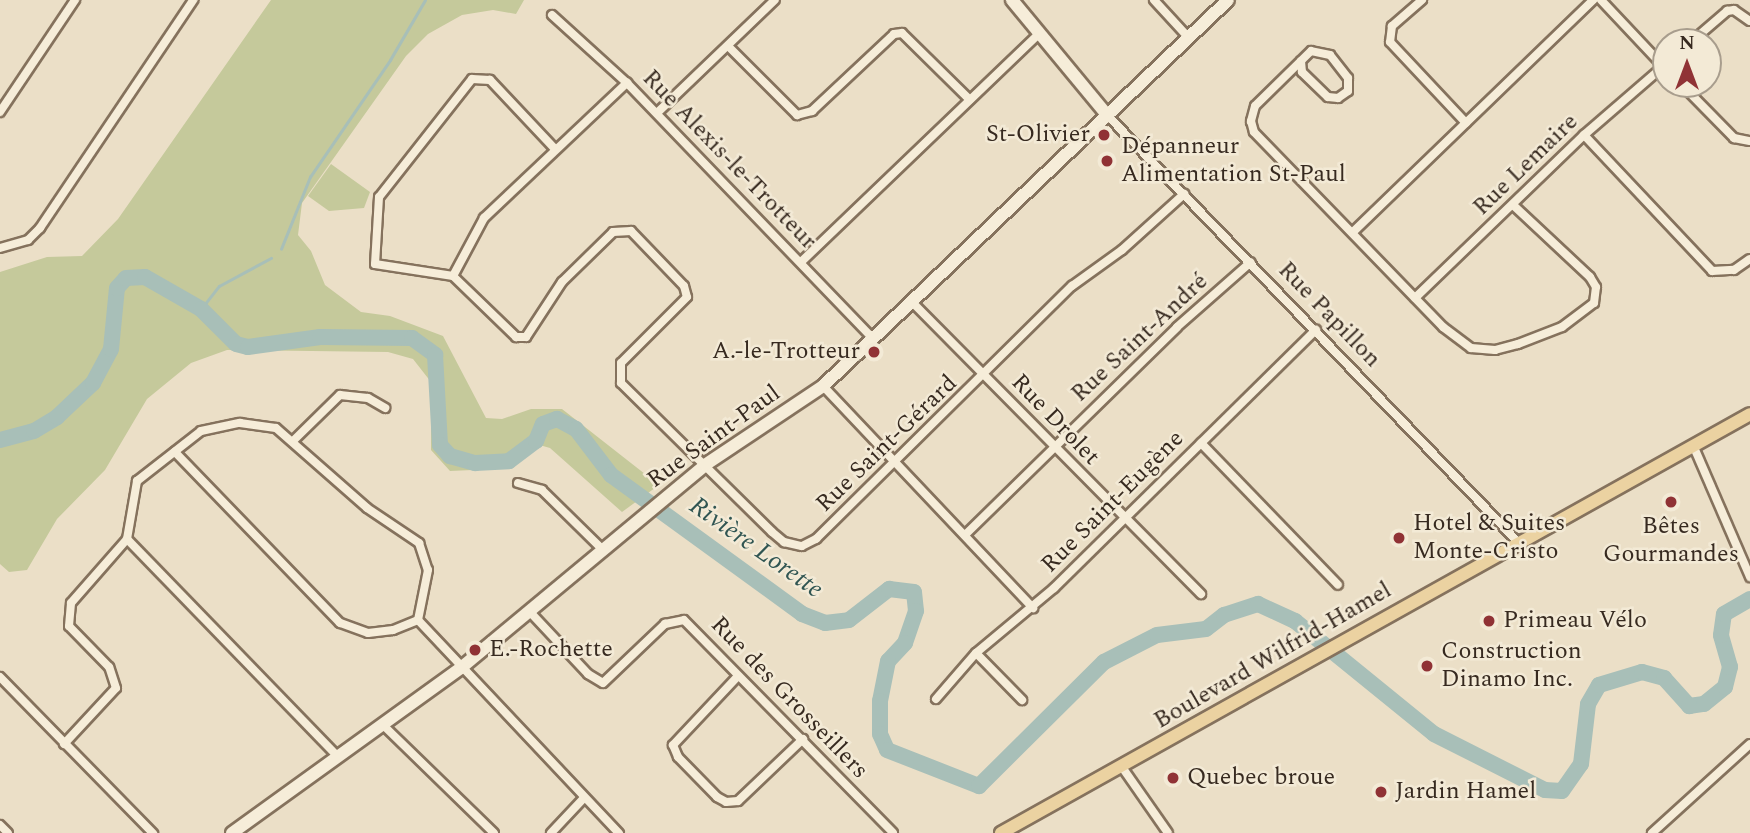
<!DOCTYPE html>
<html>
<head>
<meta charset="utf-8">
<style>
	body { margin:0 }
	#map { position:relative; width:1750px; height:833px; overflow:hidden; background:#ebdfc7; font-family:Spectral,serif }
	div>[style] { position:absolute }
	[style*='--x'] { left:calc(var(--x)*1px); top:calc(var(--y)*1px); width:calc(var(--w)*1px); rotate:calc(var(--a)*1deg) }
	.green>* { inset:0; background:#c5c99b }
	.stream>* { height:2.5px; margin:-1.25px; padding:0 1.25px; transform-origin:1.25px; border-radius:1.25px; background:#a8bfb8 }
	.river>* { height:16px; margin:-8px; padding:0 8px; transform-origin:8px; border-radius:8px; background:#a8bfb8 }
	.roads { filter:drop-shadow(2px 0 #85725d) drop-shadow(-2px 0 #85725d) drop-shadow(0 2px #85725d) drop-shadow(0 -2px #85725d) }
	.street>* { height:8px; margin:-4px; padding:0 4px; transform-origin:4px; border-radius:4px; background:#f6edd9 }
	.secondary>* { height:12px; margin:-6px; padding:0 6px; transform-origin:6px; border-radius:6px; background:#f6edd9 }
	.primary>* { height:12px; margin:-6px; padding:0 6px; transform-origin:6px; border-radius:6px; background:#ebd2a1 }
	.dots>* { width:19px; height:19px; translate:-50% -50%; box-sizing:border-box; border:4px solid #f3ead6; border-radius:50% }
	span { translate:-50% -50%; white-space:nowrap; text-align:center; line-height:1.15; -webkit-text-stroke:5px #f3ead6; paint-order:stroke }
	.poi-label { font-size:24px; color:#372a20 }
	.right { translate:-100% -50%; text-align:right }
	.left { translate:0 -50%; text-align:left }
	.street-label { font-size:24px; color:#372a20 }
	.water-label { font-size:26px; color:#305552; font-style:italic }
	.north { position:absolute; left:1652px; top:28px; width:70px; height:70px; box-sizing:border-box; background:#f3ead6; border:2px solid #a89d8d; border-radius:50%; rotate:0deg; font-size:19px; font-weight:700; line-height:28px; text-align:center; color:#372a20 }
	.north::after { content:''; display:block; margin:auto; width:24px; height:32px; background:#903235; clip-path:polygon(50% 0,100% 100%,50% 72%,0 100%) }
</style>
</head>
<body>
<div id="map">
	<div class="green">
		<div style="clip-path:polygon(271px 0,524px 0,516px 14px,493px 10px,462px 15px,428px 34px,406px 56px,302px 203px,298px 235px,311px 251px,325px 285px,361px 312px,390px 316px,443px 336px,486px 418px,502px 419px,531px 409px,562px 409px,659px 485px,622px 512px,550px 448px,536px 444px,495px 469px,450px 471px,431px 450px,431px 382px,413px 359px,388px 352px,227px 350px,191px 363px,147px 399px,105px 470px,57px 519px,27px 570px,9px 572px,0 564px,0 272px,47px 257px,82px 256px,118px 219px)"></div>
		<div style="clip-path:polygon(331px 164px,370px 192px,364px 208px,329px 211px,308px 196px)"></div>
	</div>
	<div class="stream">
		<div style="--x:281;--y:249;--w:78;--a:-68.1"></div>
		<div style="--x:310;--y:177;--w:142;--a:-55.6"></div>
		<div style="--x:390;--y:60;--w:69;--a:-59.7"></div>
		<div style="--x:201;--y:309;--w:29;--a:-52"></div>
		<div style="--x:219;--y:286;--w:59;--a:-28.3"></div>
	</div>
	<div class="river">
		<div style="--x:0;--y:440;--w:35;--a:-15"></div>
		<div style="--x:34;--y:431;--w:27;--a:-31"></div>
		<div style="--x:57;--y:417;--w:50;--a:-43.4"></div>
		<div style="--x:93;--y:383;--w:38;--a:-62"></div>
		<div style="--x:111;--y:349;--w:61;--a:-84.4"></div>
		<div style="--x:117;--y:288;--w:13;--a:-48"></div>
		<div style="--x:126;--y:278;--w:19;--a:-3"></div>
		<div style="--x:145;--y:277;--w:64;--a:29.7"></div>
		<div style="--x:201;--y:309;--w:49;--a:45"></div>
		<div style="--x:236;--y:344;--w:12;--a:14"></div>
		<div style="--x:248;--y:347;--w:73;--a:-7.9"></div>
		<div style="--x:320;--y:337;--w:92;--a:0.6"></div>
		<div style="--x:412;--y:338;--w:29;--a:36"></div>
		<div style="--x:435;--y:355;--w:90;--a:86.8"></div>
		<div style="--x:440;--y:445;--w:15;--a:48"></div>
		<div style="--x:450;--y:456;--w:26;--a:16"></div>
		<div style="--x:475;--y:463;--w:34;--a:-3"></div>
		<div style="--x:509;--y:461;--w:34;--a:-37"></div>
		<div style="--x:536;--y:441;--w:18;--a:-68"></div>
		<div style="--x:543;--y:424;--w:15;--a:-20"></div>
		<div style="--x:557;--y:419;--w:21;--a:28"></div>
		<div style="--x:576;--y:429;--w:58;--a:52.7"></div>
		<div style="--x:611;--y:475;--w:236;--a:36"></div>
		<div style="--x:802;--y:614;--w:25;--a:21"></div>
		<div style="--x:825;--y:623;--w:24;--a:-7"></div>
		<div style="--x:849;--y:620;--w:51;--a:-37.8"></div>
		<div style="--x:889;--y:589;--w:25;--a:7"></div>
		<div style="--x:914;--y:592;--w:19;--a:84"></div>
		<div style="--x:916;--y:611;--w:34;--a:109"></div>
		<div style="--x:905;--y:643;--w:25;--a:133"></div>
		<div style="--x:888;--y:661;--w:41;--a:101.3"></div>
		<div style="--x:880;--y:701;--w:33;--a:90"></div>
		<div style="--x:880;--y:734;--w:17;--a:66"></div>
		<div style="--x:887;--y:750;--w:99;--a:21.4"></div>
		<div style="--x:979;--y:786;--w:176;--a:-44.8"></div>
		<div style="--x:1104;--y:662;--w:59;--a:-27"></div>
		<div style="--x:1157;--y:635;--w:49;--a:-7"></div>
		<div style="--x:1206;--y:629;--w:23;--a:-38"></div>
		<div style="--x:1224;--y:615;--w:36;--a:-18"></div>
		<div style="--x:1258;--y:604;--w:41;--a:24.7"></div>
		<div style="--x:1295;--y:621;--w:179;--a:39.1"></div>
		<div style="--x:1434;--y:734;--w:124;--a:26.8"></div>
		<div style="--x:1545;--y:790;--w:17;--a:3"></div>
		<div style="--x:1562;--y:791;--w:33;--a:-55"></div>
		<div style="--x:1581;--y:764;--w:60;--a:-83.3"></div>
		<div style="--x:1588;--y:704;--w:22;--a:-60"></div>
		<div style="--x:1599;--y:685;--w:45;--a:-16.8"></div>
		<div style="--x:1642;--y:672;--w:23;--a:15"></div>
		<div style="--x:1664;--y:678;--w:38;--a:48"></div>
		<div style="--x:1689;--y:706;--w:15;--a:-8"></div>
		<div style="--x:1704;--y:704;--w:27;--a:-39"></div>
		<div style="--x:1725;--y:687;--w:21;--a:-76"></div>
		<div style="--x:1730;--y:667;--w:33;--a:-106"></div>
		<div style="--x:1721;--y:635;--w:21;--a:-82"></div>
		<div style="--x:1724;--y:614;--w:30;--a:-30"></div>
	</div>
	<div class="roads">
		<div class="street">
			<div style="--x:1154;--y:0;--w:52;--a:47.4"></div>
			<div style="--x:1422;--y:0;--w:40;--a:139"></div>
			<div style="--x:1392;--y:26;--w:16;--a:97"></div>
			<div style="--x:1390;--y:42;--w:111;--a:46.8"></div>
			<div style="--x:1601;--y:0;--w:95;--a:46.7"></div>
			<div style="--x:552;--y:15;--w:101;--a:42.2"></div>
			<div style="--x:627;--y:83;--w:355;--a:46.1"></div>
			<div style="--x:1691;--y:42;--w:48;--a:-40.7"></div>
			<div style="--x:1727;--y:11;--w:7;--a:-8"></div>
			<div style="--x:1734;--y:10;--w:19;--a:35"></div>
			<div style="--x:728;--y:46;--w:98;--a:45"></div>
			<div style="--x:797;--y:115;--w:16;--a:-15"></div>
			<div style="--x:812;--y:111;--w:112;--a:-43.2"></div>
			<div style="--x:894;--y:34;--w:8;--a:-7"></div>
			<div style="--x:902;--y:33;--w:95;--a:44.6"></div>
			<div style="--x:1301;--y:61;--w:11;--a:85"></div>
			<div style="--x:1302;--y:72;--w:36;--a:44"></div>
			<div style="--x:1328;--y:97;--w:10;--a:6"></div>
			<div style="--x:1338;--y:98;--w:12;--a:-35"></div>
			<div style="--x:1348;--y:91;--w:13;--a:-90"></div>
			<div style="--x:1348;--y:78;--w:29;--a:-128"></div>
			<div style="--x:1330;--y:55;--w:19;--a:-168"></div>
			<div style="--x:1311;--y:51;--w:78;--a:135.5"></div>
			<div style="--x:1255;--y:106;--w:16;--a:105"></div>
			<div style="--x:1251;--y:121;--w:11;--a:75"></div>
			<div style="--x:1254;--y:132;--w:272;--a:45.9"></div>
			<div style="--x:1443;--y:327;--w:35;--a:37"></div>
			<div style="--x:1471;--y:348;--w:24;--a:5"></div>
			<div style="--x:1495;--y:350;--w:24;--a:-15"></div>
			<div style="--x:1518;--y:344;--w:47;--a:-21.1"></div>
			<div style="--x:1562;--y:327;--w:40;--a:-37"></div>
			<div style="--x:1594;--y:303;--w:16;--a:-83"></div>
			<div style="--x:1596;--y:287;--w:12;--a:-121"></div>
			<div style="--x:1590;--y:277;--w:105;--a:-136.9"></div>
			<div style="--x:1681;--y:84;--w:76;--a:45.5"></div>
			<div style="--x:1734;--y:138;--w:16;--a:11"></div>
			<div style="--x:0;--y:112;--w:135;--a:-56.2"></div>
			<div style="--x:657;--y:113;--w:163;--a:-43.8"></div>
			<div style="--x:1108;--y:116;--w:593;--a:46.09"></div>
			<div style="--x:1584;--y:135;--w:187;--a:46.7"></div>
			<div style="--x:1712;--y:271;--w:22;--a:-3"></div>
			<div style="--x:1734;--y:270;--w:19;--a:-35"></div>
			<div style="--x:555;--y:149;--w:95;--a:-133.3"></div>
			<div style="--x:490;--y:80;--w:18;--a:-177"></div>
			<div style="--x:472;--y:79;--w:150;--a:128.2"></div>
			<div style="--x:379;--y:197;--w:67;--a:93.4"></div>
			<div style="--x:375;--y:264;--w:79;--a:8.7"></div>
			<div style="--x:453;--y:276;--w:88;--a:44.1"></div>
			<div style="--x:516;--y:337;--w:10;--a:0"></div>
			<div style="--x:526;--y:337;--w:66;--a:-56.8"></div>
			<div style="--x:562;--y:282;--w:71;--a:-44.4"></div>
			<div style="--x:613;--y:232;--w:18;--a:-3"></div>
			<div style="--x:631;--y:231;--w:76;--a:46.1"></div>
			<div style="--x:684;--y:286;--w:11;--a:75"></div>
			<div style="--x:687;--y:297;--w:93;--a:135"></div>
			<div style="--x:621;--y:363;--w:20;--a:90"></div>
			<div style="--x:621;--y:383;--w:212;--a:44.6"></div>
			<div style="--x:772;--y:532;--w:16;--a:40"></div>
			<div style="--x:784;--y:542;--w:18;--a:13"></div>
			<div style="--x:802;--y:546;--w:16;--a:-27"></div>
			<div style="--x:816;--y:539;--w:360;--a:-44.7"></div>
			<div style="--x:1072;--y:286;--w:62;--a:-35.8"></div>
			<div style="--x:1122;--y:250;--w:84;--a:-42.1"></div>
			<div style="--x:1353;--y:232;--w:334;--a:-44"></div>
			<div style="--x:0;--y:248;--w:29;--a:-16"></div>
			<div style="--x:28;--y:240;--w:17;--a:-45"></div>
			<div style="--x:40;--y:228;--w:275;--a:-56.1"></div>
			<div style="--x:801;--y:262;--w:331;--a:-43.8"></div>
			<div style="--x:453;--y:276;--w:66;--a:-61.9"></div>
			<div style="--x:484;--y:218;--w:197;--a:-43.4"></div>
			<div style="--x:1415;--y:298;--w:235;--a:-44"></div>
			<div style="--x:1584;--y:135;--w:108;--a:-40.9"></div>
			<div style="--x:912;--y:302;--w:411;--a:45.3"></div>
			<div style="--x:823;--y:386;--w:306;--a:46.6"></div>
			<div style="--x:295;--y:439;--w:63;--a:-44.4"></div>
			<div style="--x:340;--y:395;--w:28;--a:6"></div>
			<div style="--x:368;--y:398;--w:20;--a:30"></div>
			<div style="--x:1201;--y:443;--w:197;--a:46"></div>
			<div style="--x:1693;--y:445;--w:144;--a:66.6"></div>
			<div style="--x:518;--y:483;--w:25;--a:16"></div>
			<div style="--x:542;--y:490;--w:84;--a:44.5"></div>
			<div style="--x:967;--y:533;--w:294;--a:-44.4"></div>
			<div style="--x:1177;--y:327;--w:98;--a:-41.3"></div>
			<div style="--x:127;--y:539;--w:302;--a:45.9"></div>
			<div style="--x:530;--y:612;--w:85;--a:46.9"></div>
			<div style="--x:588;--y:674;--w:17;--a:31"></div>
			<div style="--x:603;--y:683;--w:86;--a:-43.6"></div>
			<div style="--x:665;--y:624;--w:19;--a:-12"></div>
			<div style="--x:684;--y:620;--w:298;--a:45.5"></div>
			<div style="--x:418;--y:620;--w:293;--a:46.7"></div>
			<div style="--x:976;--y:653;--w:66;--a:45.6"></div>
			<div style="--x:738;--y:676;--w:95;--a:133.3"></div>
			<div style="--x:673;--y:745;--w:13;--a:67"></div>
			<div style="--x:678;--y:757;--w:56;--a:45.7"></div>
			<div style="--x:717;--y:797;--w:10;--a:29"></div>
			<div style="--x:726;--y:802;--w:12;--a:-5"></div>
			<div style="--x:738;--y:801;--w:90;--a:-43.6"></div>
			<div style="--x:0;--y:677;--w:219;--a:45.6"></div>
			<div style="--x:936;--y:699;--w:61;--a:-49"></div>
			<div style="--x:976;--y:653;--w:102;--a:-39.8"></div>
			<div style="--x:1054;--y:588;--w:368;--a:-44.6"></div>
			<div style="--x:382;--y:724;--w:156;--a:44.2"></div>
			<div style="--x:64;--y:744;--w:76;--a:-47.1"></div>
			<div style="--x:116;--y:688;--w:22;--a:-108"></div>
			<div style="--x:109;--y:667;--w:57;--a:-134.3"></div>
			<div style="--x:69;--y:626;--w:23;--a:-85"></div>
			<div style="--x:71;--y:603;--w:85;--a:-48.8"></div>
			<div style="--x:127;--y:539;--w:59;--a:-80.2"></div>
			<div style="--x:137;--y:481;--w:81;--a:-38"></div>
			<div style="--x:201;--y:431;--w:40;--a:-12"></div>
			<div style="--x:240;--y:423;--w:36;--a:8"></div>
			<div style="--x:276;--y:428;--w:121;--a:41.3"></div>
			<div style="--x:367;--y:508;--w:63;--a:33.9"></div>
			<div style="--x:419;--y:543;--w:28;--a:72"></div>
			<div style="--x:428;--y:570;--w:51;--a:101.3"></div>
			<div style="--x:418;--y:620;--w:27;--a:158"></div>
			<div style="--x:393;--y:630;--w:25;--a:173"></div>
			<div style="--x:368;--y:633;--w:30;--a:-160"></div>
			<div style="--x:340;--y:623;--w:238;--a:-134"></div>
			<div style="--x:1122;--y:767;--w:80;--a:55.1"></div>
			<div style="--x:0;--y:825;--w:11;--a:45"></div>
			<div style="--x:551;--y:833;--w:48;--a:-46.7"></div>
			<div style="--x:1652;--y:833;--w:132;--a:-42.2"></div>
		</div>
		<div class="secondary">
			<div style="--x:1012;--y:0;--w:151;--a:50.4"></div>
			<div style="--x:232;--y:833;--w:284;--a:-35.8"></div>
			<div style="--x:462;--y:667;--w:316;--a:-39.7"></div>
			<div style="--x:705;--y:465;--w:142;--a:-33.8"></div>
			<div style="--x:823;--y:386;--w:559;--a:-43.62"></div>
		</div>
		<div class="primary">
			<div style="--x:1001;--y:833;--w:858;--a:-29.22"></div>
		</div>
	</div>
	<div class="dots">
		<div style="left:1104px;top:135px;background:#903235"></div>
		<div style="left:1107px;top:161px;background:#903235"></div>
		<div style="left:874px;top:352px;background:#903235"></div>
		<div style="left:1671px;top:502px;background:#903235"></div>
		<div style="left:1399px;top:538px;background:#903235"></div>
		<div style="left:1489px;top:621px;background:#903235"></div>
		<div style="left:475px;top:650px;background:#903235"></div>
		<div style="left:1427px;top:666px;background:#903235"></div>
		<div style="left:1173px;top:778px;background:#903235"></div>
		<div style="left:1381px;top:792px;background:#903235"></div>
	</div>
	<div class="poi-label">
		<span class="right" style="left:1090px;top:135px">St-Olivier</span>
		<span class="left" style="left:1121px;top:161px">Dépanneur<br>Alimentation St-Paul</span>
		<span class="right" style="left:860px;top:352px">A.-le-Trotteur</span>
		<span class="left" style="left:1413px;top:538px">Hotel &amp; Suites<br>Monte-Cristo</span>
		<span style="left:1671px;top:541px">Bêtes<br>Gourmandes</span>
		<span class="left" style="left:1503px;top:621px">Primeau Vélo</span>
		<span class="left" style="left:489px;top:650px">E.-Rochette</span>
		<span class="left" style="left:1441px;top:666px">Construction<br>Dinamo Inc.</span>
		<span class="left" style="left:1187px;top:778px">Quebec broue</span>
		<span class="left" style="left:1395px;top:792px">Jardin Hamel</span>
	</div>
	<div class="street-label">
		<span style="left:729px;top:160px;rotate:46deg">Rue Alexis-le-Trotteur</span>
		<span style="left:1526px;top:165px;rotate:-44deg">Rue Lemaire</span>
		<span style="left:1329px;top:315px;rotate:46deg">Rue Papillon</span>
		<span style="left:1140px;top:338px;rotate:-43deg">Rue Saint-André</span>
		<span style="left:1055px;top:420px;rotate:46deg">Rue Drolet</span>
		<span style="left:714px;top:437px;rotate:-36deg">Rue Saint-Paul</span>
		<span style="left:887px;top:444px;rotate:-44deg">Rue Saint-Gérard</span>
		<span style="left:1113px;top:502px;rotate:-45deg">Rue Saint-Eugène</span>
		<span style="left:1273px;top:656px;rotate:-30deg">Boulevard Wilfrid-Hamel</span>
		<span style="left:789px;top:698px;rotate:46deg">Rue des Grosseillers</span>
	</div>
	<div class="water-label">
		<span style="left:756px;top:548px;rotate:35deg">Rivière Lorette</span>
	</div>
	<div class="north">N</div>
</div>
</body>
</html>
